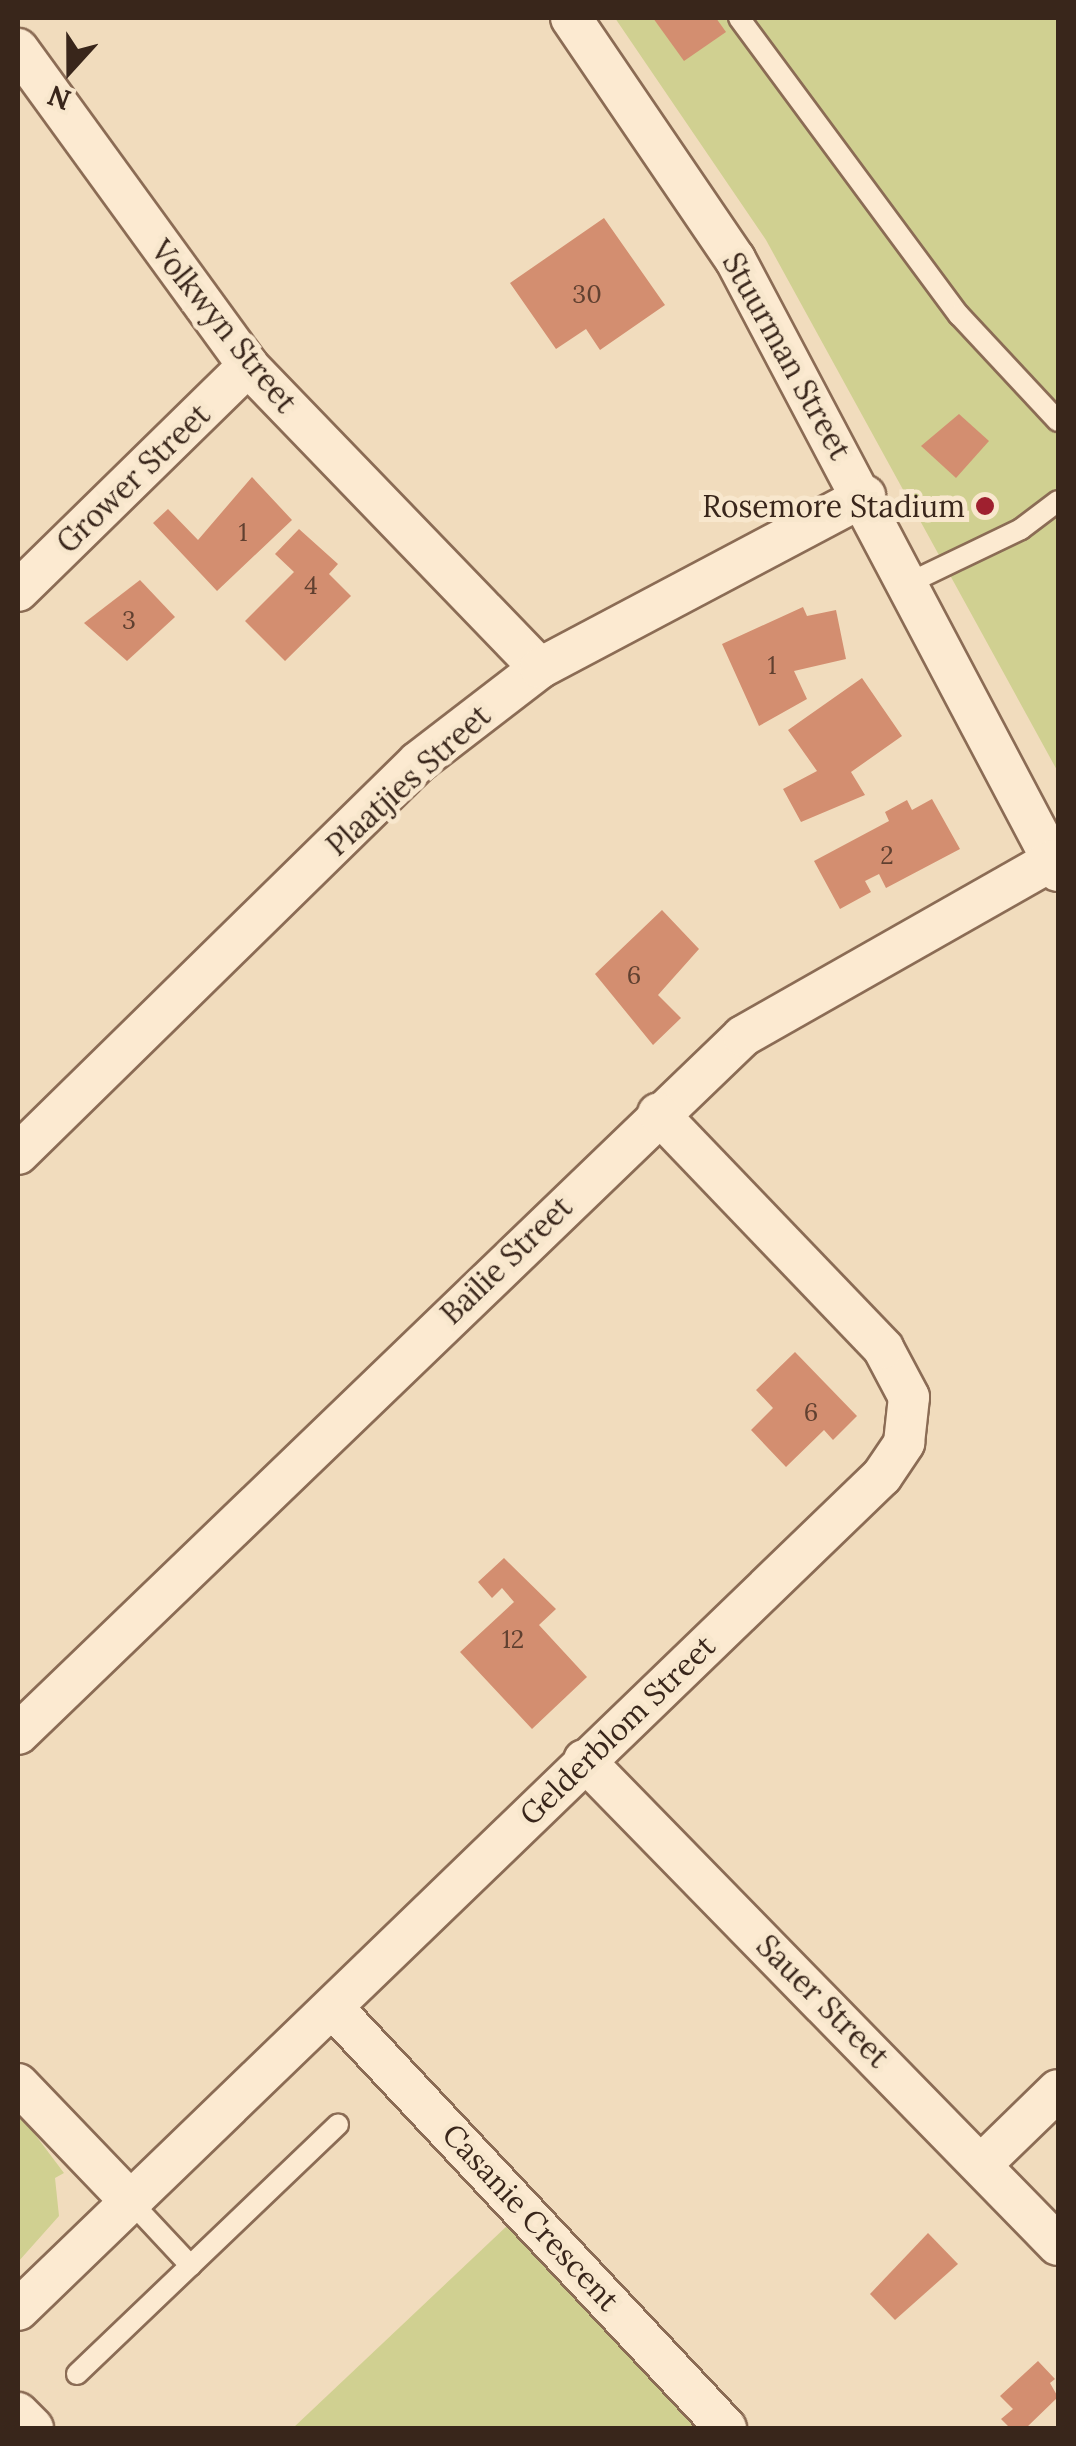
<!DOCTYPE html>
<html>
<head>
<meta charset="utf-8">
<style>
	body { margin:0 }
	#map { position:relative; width:1076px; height:2446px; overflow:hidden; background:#f1dcbd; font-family:Lora,serif }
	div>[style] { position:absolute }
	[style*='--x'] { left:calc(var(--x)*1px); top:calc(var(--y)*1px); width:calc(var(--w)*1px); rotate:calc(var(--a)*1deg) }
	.green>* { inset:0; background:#d0d091 }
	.building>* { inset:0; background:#d38e70 }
	.roads { filter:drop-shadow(2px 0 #8b6c55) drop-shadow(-2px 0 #8b6c55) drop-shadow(0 2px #8b6c55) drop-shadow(0 -2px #8b6c55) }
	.service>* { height:20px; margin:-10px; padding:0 10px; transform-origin:10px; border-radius:10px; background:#fcead1 }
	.minor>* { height:40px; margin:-20px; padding:0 20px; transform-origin:20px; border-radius:20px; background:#fcead1 }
	.dots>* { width:28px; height:28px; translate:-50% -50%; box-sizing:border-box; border:5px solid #f8e7cd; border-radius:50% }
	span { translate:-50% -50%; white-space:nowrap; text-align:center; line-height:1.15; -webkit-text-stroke:10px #f8e7cd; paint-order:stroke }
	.number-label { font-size:25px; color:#604030 }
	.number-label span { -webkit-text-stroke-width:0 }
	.street-label { font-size:30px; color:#39261b }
	.poi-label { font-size:30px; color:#39261b }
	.right { translate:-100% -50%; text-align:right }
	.frame { position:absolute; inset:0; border:20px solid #39261b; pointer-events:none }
	.north { position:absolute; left:20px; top:20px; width:100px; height:100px; -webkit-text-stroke:8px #f8e7cd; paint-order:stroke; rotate:201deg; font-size:28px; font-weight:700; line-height:40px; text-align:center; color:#39261b }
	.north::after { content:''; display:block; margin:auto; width:35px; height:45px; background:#39261b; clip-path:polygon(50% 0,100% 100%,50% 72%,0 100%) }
</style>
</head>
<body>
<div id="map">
	<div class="green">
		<div style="clip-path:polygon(615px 18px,1058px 18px,1058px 772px,766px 240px)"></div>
		<div style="clip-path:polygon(18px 2112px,64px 2173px,55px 2178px,59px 2216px,18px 2262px)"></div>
		<div style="clip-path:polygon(509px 2224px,703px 2428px,293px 2428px)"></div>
	</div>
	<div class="building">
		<div style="clip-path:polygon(653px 18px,716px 18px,726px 32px,684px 61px)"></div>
		<div style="clip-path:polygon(604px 218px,665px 305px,600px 350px,586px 329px,556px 349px,510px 283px)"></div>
		<div style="clip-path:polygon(959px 414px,989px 441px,956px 478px,921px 446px)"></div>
		<div style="clip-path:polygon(252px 477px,292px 520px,217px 591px,153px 523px,168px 509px,198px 540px)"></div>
		<div style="clip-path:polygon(299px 529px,338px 564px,329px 574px,351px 596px,285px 661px,245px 621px,294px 572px,275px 554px)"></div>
		<div style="clip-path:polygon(140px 580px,175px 617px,127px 661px,84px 623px)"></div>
		<div style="clip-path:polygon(803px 607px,807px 616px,836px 610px,846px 659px,794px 671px,807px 699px,759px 726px,722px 644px)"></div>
		<div style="clip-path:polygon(862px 678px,902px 736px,851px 772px,865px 795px,801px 822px,783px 789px,817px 771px,788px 730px)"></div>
		<div style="clip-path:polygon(932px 799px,960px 849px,886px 888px,879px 874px,865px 881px,871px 892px,840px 909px,814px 861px,889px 821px,885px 812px,907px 800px,912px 810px)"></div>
		<div style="clip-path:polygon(662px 910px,699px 949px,658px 995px,681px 1018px,653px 1045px,595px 974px)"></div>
		<div style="clip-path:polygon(795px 1352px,857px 1416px,833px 1440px,824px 1430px,786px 1467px,751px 1430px,773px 1408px,756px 1390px)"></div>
		<div style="clip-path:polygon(504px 1558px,556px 1609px,539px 1625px,587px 1677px,532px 1729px,460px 1652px,514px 1602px,502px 1588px,492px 1598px,478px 1582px)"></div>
		<div style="clip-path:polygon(928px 2233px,958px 2264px,895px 2320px,870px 2294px)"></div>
		<div style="clip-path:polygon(1038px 2361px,1055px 2379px,1050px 2383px,1058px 2397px,1026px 2428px,1010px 2428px,1001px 2419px,1013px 2409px,1000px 2396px)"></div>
	</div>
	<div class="roads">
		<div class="service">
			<div style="--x:739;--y:18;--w:370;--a:53.5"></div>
			<div style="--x:959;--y:315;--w:145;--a:47"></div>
			<div style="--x:909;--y:583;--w:124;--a:-25.7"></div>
			<div style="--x:1021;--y:529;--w:46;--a:-37.1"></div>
			<div style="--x:132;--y:2203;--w:86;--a:46.9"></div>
			<div style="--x:77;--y:2374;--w:361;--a:-43.7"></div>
		</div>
		<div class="minor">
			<div style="--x:571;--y:18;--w:292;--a:55.8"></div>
			<div style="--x:735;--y:259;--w:692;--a:62.18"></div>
			<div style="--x:18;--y:49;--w:392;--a:54"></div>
			<div style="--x:248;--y:366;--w:420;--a:46"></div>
			<div style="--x:18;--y:591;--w:322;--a:-44.4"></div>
			<div style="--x:18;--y:1154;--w:560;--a:-44.42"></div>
			<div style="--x:418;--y:762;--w:154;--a:-37.6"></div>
			<div style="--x:540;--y:668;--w:368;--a:-27.9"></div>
			<div style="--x:18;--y:1734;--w:1006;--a:-43.91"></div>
			<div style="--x:743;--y:1036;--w:354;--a:-29.6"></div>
			<div style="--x:584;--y:1760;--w:678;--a:45.66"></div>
			<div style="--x:333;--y:2008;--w:575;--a:46.9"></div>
			<div style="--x:18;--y:2084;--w:165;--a:46.2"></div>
			<div style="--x:984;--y:2162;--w:103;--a:-44.2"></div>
			<div style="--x:18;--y:2310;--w:1201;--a:-43.99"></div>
			<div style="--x:882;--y:1476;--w:40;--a:-56"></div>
			<div style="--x:904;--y:1443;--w:46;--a:-83.8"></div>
			<div style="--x:909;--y:1397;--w:55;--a:-118"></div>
			<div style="--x:883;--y:1348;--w:325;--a:-133.8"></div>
			<div style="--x:18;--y:2413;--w:21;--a:45"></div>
		</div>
	</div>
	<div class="dots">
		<div style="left:985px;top:506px;background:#9f202f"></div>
	</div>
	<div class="number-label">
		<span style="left:587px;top:294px">30</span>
		<span style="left:243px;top:532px">1</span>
		<span style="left:311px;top:585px">4</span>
		<span style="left:129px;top:620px">3</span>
		<span style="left:772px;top:665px">1</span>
		<span style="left:887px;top:855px">2</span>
		<span style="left:634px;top:975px">6</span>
		<span style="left:811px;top:1412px">6</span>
		<span style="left:513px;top:1639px">12</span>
	</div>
	<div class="street-label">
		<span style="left:224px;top:326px;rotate:51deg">Volkwyn Street</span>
		<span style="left:787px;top:356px;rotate:61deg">Stuurman Street</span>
		<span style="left:133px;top:478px;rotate:-44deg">Grower Street</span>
		<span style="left:408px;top:780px;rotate:-42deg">Plaatjies Street</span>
		<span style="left:506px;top:1260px;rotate:-44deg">Bailie Street</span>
		<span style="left:617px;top:1730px;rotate:-44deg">Gelderblom Street</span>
		<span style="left:823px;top:2001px;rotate:45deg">Sauer Street</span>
		<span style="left:531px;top:2217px;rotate:47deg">Casanie Crescent</span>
	</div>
	<div class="poi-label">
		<span class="right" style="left:965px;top:506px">Rosemore Stadium</span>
	</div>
	<div class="frame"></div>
	<div class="north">N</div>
</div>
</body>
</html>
